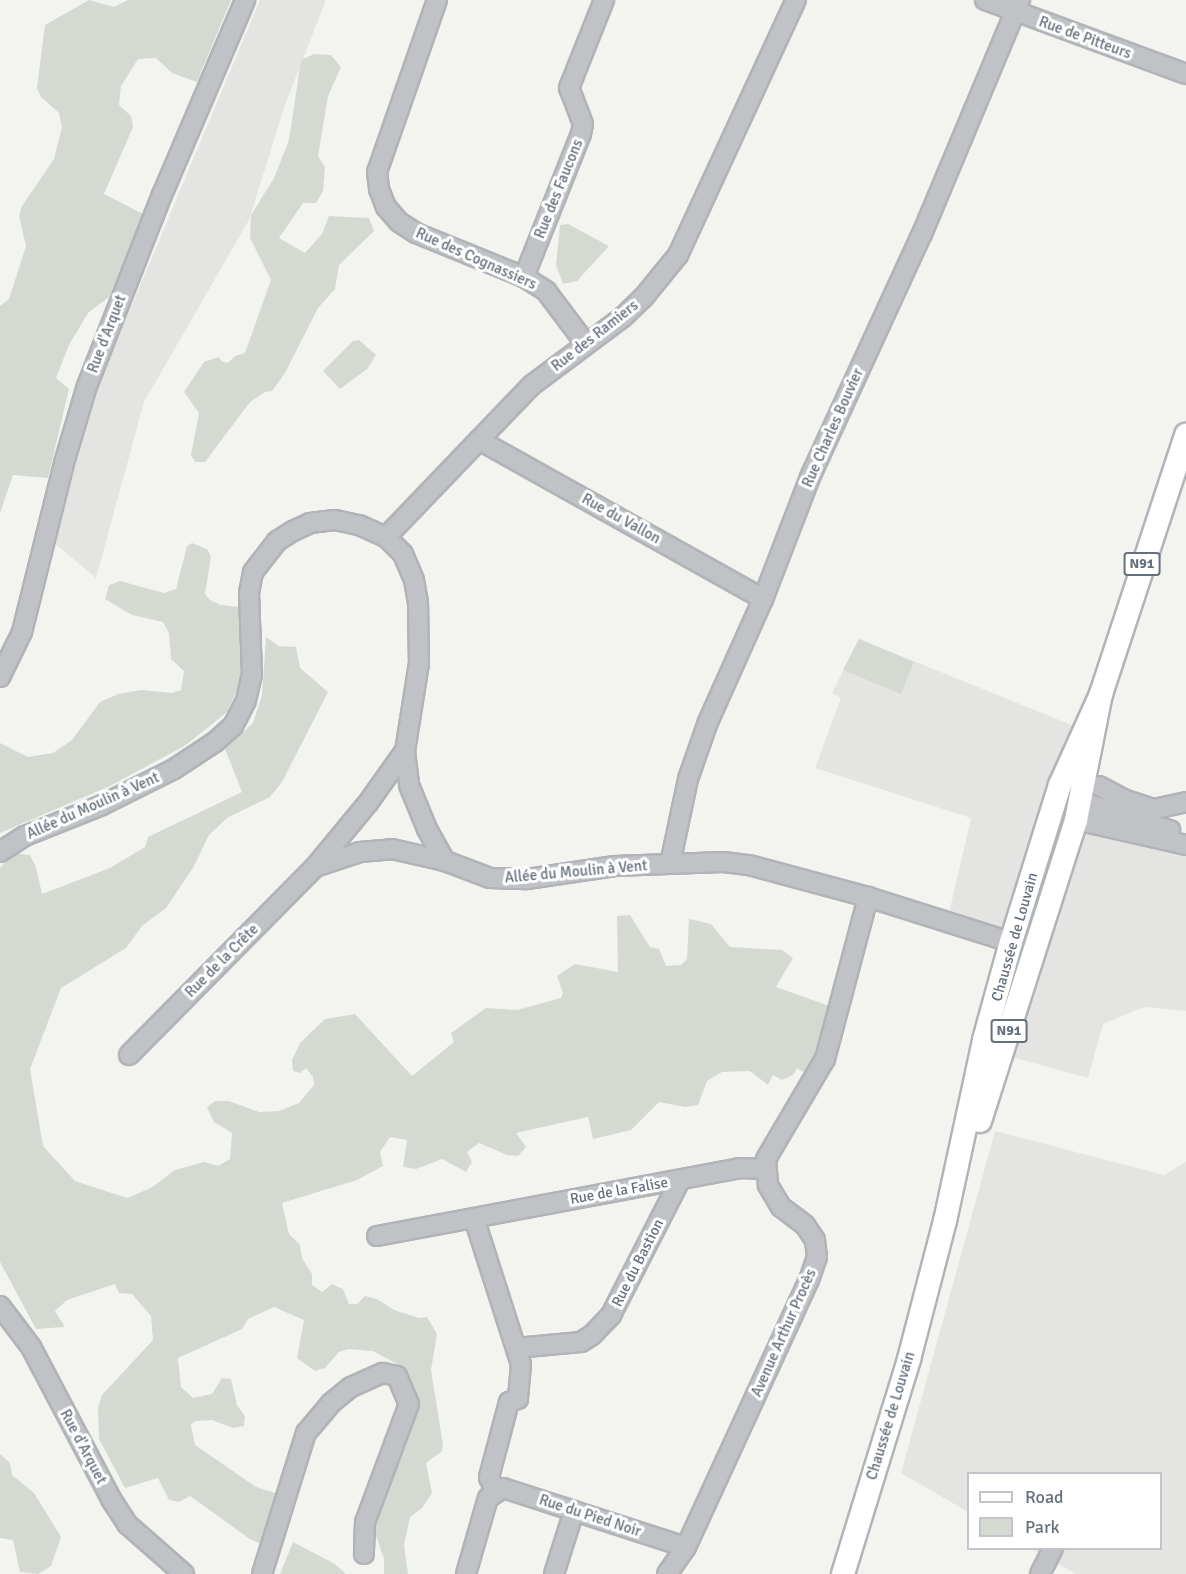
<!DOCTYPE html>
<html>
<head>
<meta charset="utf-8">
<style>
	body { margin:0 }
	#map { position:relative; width:1186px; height:1574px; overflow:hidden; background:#f3f4f0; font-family:Signika,sans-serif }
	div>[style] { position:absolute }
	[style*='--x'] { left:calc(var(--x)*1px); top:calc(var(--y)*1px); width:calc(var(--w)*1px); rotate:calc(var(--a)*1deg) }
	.built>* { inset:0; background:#e4e5e3 }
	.green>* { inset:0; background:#d4dad2 }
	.roads { filter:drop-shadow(2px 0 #b1b4b7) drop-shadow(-2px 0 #b1b4b7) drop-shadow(0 2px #b1b4b7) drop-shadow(0 -2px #b1b4b7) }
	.minor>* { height:18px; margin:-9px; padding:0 9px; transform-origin:9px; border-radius:9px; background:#c0c2c5 }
	.major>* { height:22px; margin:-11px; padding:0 11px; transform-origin:11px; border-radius:11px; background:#fff }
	span { translate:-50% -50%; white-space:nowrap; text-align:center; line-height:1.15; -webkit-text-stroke:6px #fff; paint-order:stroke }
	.shield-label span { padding:2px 4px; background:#fff; border:2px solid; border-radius:4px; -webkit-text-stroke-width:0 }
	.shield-label { font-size:14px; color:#66707d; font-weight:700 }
	.street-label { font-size:15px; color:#66707d }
	.legend { position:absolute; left:967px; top:1472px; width:195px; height:78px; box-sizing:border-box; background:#fff; border:2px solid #c2c6cb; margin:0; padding:8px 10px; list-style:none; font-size:18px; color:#66707d }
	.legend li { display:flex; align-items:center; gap:12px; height:30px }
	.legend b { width:30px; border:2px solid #c2c6cb }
</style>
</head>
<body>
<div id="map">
	<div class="built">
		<div style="clip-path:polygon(260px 0,326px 0,285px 105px,249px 220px,144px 402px,96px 578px,52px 541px,69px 464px,98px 386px)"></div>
		<div style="clip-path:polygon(859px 639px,1084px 730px,1080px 801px,1186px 835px,1186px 1011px,1144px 1007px,1103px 1024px,1088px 1078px,1001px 1054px,1040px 939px,949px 913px,971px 818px,815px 768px,841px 698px,832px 693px)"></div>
		<div style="clip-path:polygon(995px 1131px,1164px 1175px,1186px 1162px,1186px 1574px,1076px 1574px,1032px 1549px,1160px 1548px,1160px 1474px,968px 1474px,968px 1512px,901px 1473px)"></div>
	</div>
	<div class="green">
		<div style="clip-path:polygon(89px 0,114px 7px,128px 0,231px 0,197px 82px,172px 73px,156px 58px,138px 59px,121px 86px,119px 105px,131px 116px,133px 127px,104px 194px,143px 214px,109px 297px,88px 313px,69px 345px,56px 378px,69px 389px,48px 478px,13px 475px,0 513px,0 306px,9px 299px,26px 246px,19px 216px,22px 206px,54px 159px,62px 127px,59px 113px,41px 97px,37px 88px,45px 25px)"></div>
		<div style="clip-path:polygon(314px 54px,331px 55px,341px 67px,328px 96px,318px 156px,325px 167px,323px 191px,316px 203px,303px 203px,279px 238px,305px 253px,322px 234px,329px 216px,369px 218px,374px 231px,339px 265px,335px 289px,318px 308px,285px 373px,272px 391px,265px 392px,250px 402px,205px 462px,195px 462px,191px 455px,199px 413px,184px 392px,204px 362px,218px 357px,223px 362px,228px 363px,235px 356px,245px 353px,271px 280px,250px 238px,251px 215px,274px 178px,289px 140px,301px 60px)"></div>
		<div style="clip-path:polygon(568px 224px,609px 246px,577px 281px,563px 284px,556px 265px,560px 225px)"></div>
		<div style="clip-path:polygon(359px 340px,376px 355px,367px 369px,340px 389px,323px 371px,353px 341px)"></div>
		<div style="clip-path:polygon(192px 543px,207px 549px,211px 556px,205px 594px,210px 600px,221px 605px,239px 607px,245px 643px,241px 680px,227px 712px,186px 745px,110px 786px,0 833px,0 743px,28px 757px,53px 753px,72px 740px,100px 702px,118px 694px,141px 690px,172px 693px,181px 690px,184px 671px,171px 659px,169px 633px,163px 622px,132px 615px,105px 599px,109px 585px,120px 581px,164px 593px,176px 589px,187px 546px)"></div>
		<div style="clip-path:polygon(266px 637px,279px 646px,296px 647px,300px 668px,328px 692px,282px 782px,270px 797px,227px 818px,209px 835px,193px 868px,166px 908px,142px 926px,126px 948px,61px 988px,30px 1069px,43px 1146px,75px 1181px,127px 1198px,151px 1188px,175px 1170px,204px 1162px,218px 1166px,230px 1159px,232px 1133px,214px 1122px,207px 1107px,215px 1101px,229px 1101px,259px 1112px,279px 1111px,299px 1103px,314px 1085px,313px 1077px,306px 1068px,300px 1073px,293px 1071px,292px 1060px,300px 1043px,325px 1019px,355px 1014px,412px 1076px,454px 1042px,451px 1033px,486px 1008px,517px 1010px,561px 998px,563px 993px,557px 976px,575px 964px,618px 972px,617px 916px,630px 915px,650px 947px,659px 949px,666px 966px,681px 965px,687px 959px,689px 919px,711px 924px,730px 947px,782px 950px,793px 958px,776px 987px,832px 1007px,813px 1067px,803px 1072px,797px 1068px,793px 1075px,782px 1080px,773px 1075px,768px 1085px,750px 1071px,722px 1072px,707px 1081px,698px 1105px,685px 1107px,659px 1102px,631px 1130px,593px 1139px,588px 1117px,516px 1133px,526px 1147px,518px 1156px,507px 1155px,479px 1143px,467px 1152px,472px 1162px,466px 1172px,442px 1159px,416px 1169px,403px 1167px,407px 1140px,390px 1137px,380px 1152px,383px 1166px,357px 1180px,282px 1203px,289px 1234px,300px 1245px,302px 1258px,312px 1274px,312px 1285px,322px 1292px,332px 1284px,343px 1289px,349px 1304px,357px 1304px,365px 1296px,377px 1299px,394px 1310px,419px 1318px,427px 1317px,437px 1334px,431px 1370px,443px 1445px,442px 1451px,426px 1463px,432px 1493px,422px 1508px,410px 1517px,404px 1545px,408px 1574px,384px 1574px,384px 1559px,374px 1530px,407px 1436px,394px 1417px,405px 1368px,373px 1351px,348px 1349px,339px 1352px,325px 1368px,315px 1371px,297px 1358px,304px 1320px,274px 1307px,248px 1319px,242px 1329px,178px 1358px,181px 1387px,193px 1398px,212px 1394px,222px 1378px,231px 1379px,237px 1405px,245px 1416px,244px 1426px,233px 1428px,212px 1420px,195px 1421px,191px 1425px,195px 1445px,256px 1487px,278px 1494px,268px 1547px,250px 1539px,190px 1496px,179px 1502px,169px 1500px,158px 1478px,125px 1488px,99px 1439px,98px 1408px,102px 1395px,153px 1340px,151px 1316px,132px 1294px,119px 1293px,115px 1284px,67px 1300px,55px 1311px,65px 1327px,36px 1329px,0 1262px,0 868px,13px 853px,30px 855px,36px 867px,42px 894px,110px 868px,145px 847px,148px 837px,242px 792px,225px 749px,253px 723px,262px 695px)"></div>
		<div style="clip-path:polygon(859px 639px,914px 662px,901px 694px,843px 670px)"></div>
		<div style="clip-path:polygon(0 1454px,10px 1463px,12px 1475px,34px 1493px,61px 1537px,51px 1566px,38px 1574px,20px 1572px,13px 1540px,0 1538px)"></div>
		<div style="clip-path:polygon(293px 1542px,335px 1564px,346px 1574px,280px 1574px)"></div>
	</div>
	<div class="roads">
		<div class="minor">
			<div style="--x:437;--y:0;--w:182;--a:109.2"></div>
			<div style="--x:377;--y:172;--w:17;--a:83"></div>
			<div style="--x:379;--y:189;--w:19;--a:69"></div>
			<div style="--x:386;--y:207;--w:20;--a:49"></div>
			<div style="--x:399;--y:222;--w:20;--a:33"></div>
			<div style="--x:416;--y:233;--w:117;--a:22.2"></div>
			<div style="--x:524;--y:277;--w:26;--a:32"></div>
			<div style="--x:546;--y:291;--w:66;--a:53"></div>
			<div style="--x:985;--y:0;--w:214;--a:20.2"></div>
			<div style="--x:524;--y:277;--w:154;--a:-68.3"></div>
			<div style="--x:581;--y:134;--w:10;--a:-79"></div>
			<div style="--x:583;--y:124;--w:39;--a:-111"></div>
			<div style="--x:569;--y:88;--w:95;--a:-68.3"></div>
			<div style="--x:479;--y:440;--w:325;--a:29.2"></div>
			<div style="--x:386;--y:537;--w:211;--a:-46.2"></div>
			<div style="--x:532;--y:385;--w:114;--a:-36.8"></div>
			<div style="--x:623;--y:317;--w:28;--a:-44"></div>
			<div style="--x:643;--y:298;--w:55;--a:-50.9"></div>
			<div style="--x:678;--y:255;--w:281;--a:-65.2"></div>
			<div style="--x:0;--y:677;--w:50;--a:-63.9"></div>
			<div style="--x:22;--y:632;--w:174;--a:-76"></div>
			<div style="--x:64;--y:463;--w:80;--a:-73.4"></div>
			<div style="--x:87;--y:386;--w:205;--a:-68.6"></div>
			<div style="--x:162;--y:195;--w:212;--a:-66.9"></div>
			<div style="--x:1099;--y:786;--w:27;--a:28"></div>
			<div style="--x:1123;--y:799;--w:33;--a:18"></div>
			<div style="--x:1154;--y:809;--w:33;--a:-12"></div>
			<div style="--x:1080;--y:801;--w:95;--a:17.9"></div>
			<div style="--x:1076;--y:820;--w:113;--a:12.8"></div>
			<div style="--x:0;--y:852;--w:30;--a:-33"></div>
			<div style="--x:25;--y:836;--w:83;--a:-21.9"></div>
			<div style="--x:102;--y:805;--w:80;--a:-26.6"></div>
			<div style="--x:174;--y:769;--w:49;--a:-33.4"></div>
			<div style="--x:215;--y:742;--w:24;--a:-42"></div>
			<div style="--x:233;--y:726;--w:29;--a:-63"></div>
			<div style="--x:246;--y:700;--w:26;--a:-77"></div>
			<div style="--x:252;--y:675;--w:82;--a:-92.1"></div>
			<div style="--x:249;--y:593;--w:21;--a:-79"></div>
			<div style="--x:253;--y:572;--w:39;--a:-52"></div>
			<div style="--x:277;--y:541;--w:19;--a:-32"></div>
			<div style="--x:293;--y:531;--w:19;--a:-25"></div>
			<div style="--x:310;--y:523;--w:25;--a:-7"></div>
			<div style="--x:335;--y:520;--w:25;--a:12"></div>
			<div style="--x:359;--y:525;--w:30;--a:24"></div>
			<div style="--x:386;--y:537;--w:24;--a:45"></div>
			<div style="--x:403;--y:554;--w:28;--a:67"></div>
			<div style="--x:414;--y:580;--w:22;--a:80"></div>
			<div style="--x:418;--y:602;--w:61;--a:89.1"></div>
			<div style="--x:419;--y:663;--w:89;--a:99"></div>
			<div style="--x:405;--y:751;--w:34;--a:83"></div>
			<div style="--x:409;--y:785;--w:48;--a:67.8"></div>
			<div style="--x:427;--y:829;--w:37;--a:61"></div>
			<div style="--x:445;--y:861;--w:48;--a:20.7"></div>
			<div style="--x:490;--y:878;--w:37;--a:2"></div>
			<div style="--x:527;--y:879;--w:89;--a:-8.4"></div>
			<div style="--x:615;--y:866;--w:108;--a:-2.1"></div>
			<div style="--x:723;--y:862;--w:26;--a:7"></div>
			<div style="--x:749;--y:865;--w:123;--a:15.1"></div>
			<div style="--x:868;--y:897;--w:150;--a:17.5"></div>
			<div style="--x:670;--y:864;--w:87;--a:-78"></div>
			<div style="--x:688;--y:779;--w:60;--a:-70.7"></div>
			<div style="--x:708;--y:722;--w:135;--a:-65.9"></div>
			<div style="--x:763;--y:599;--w:131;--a:-68.9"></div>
			<div style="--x:810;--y:477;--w:268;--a:-65.3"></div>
			<div style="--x:922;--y:234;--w:254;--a:-67.3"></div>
			<div style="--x:315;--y:867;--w:83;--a:-50.4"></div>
			<div style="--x:368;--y:803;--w:64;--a:-54.6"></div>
			<div style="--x:129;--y:1055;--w:264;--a:-45.3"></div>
			<div style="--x:315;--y:867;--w:47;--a:-18.4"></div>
			<div style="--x:360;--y:852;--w:32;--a:-5"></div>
			<div style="--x:392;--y:849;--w:54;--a:12.8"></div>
			<div style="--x:474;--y:1218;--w:153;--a:72.2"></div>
			<div style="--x:521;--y:1364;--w:35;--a:95"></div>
			<div style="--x:518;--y:1399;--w:9;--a:162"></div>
			<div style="--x:509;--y:1402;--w:78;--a:104.9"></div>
			<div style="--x:489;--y:1477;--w:15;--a:67"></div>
			<div style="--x:377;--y:1236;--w:368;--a:-10.6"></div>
			<div style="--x:739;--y:1168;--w:26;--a:2"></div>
			<div style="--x:0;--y:1306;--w:51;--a:52.9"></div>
			<div style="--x:31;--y:1347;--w:172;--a:62.2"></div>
			<div style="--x:111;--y:1499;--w:30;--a:57"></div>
			<div style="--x:127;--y:1524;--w:76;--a:41.3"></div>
			<div style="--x:516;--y:1348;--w:65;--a:-5.3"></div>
			<div style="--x:581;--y:1342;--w:13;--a:-32"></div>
			<div style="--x:592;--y:1335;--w:28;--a:-46"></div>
			<div style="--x:611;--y:1315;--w:152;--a:-62.9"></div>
			<div style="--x:262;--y:1574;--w:148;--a:-72.7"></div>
			<div style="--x:306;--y:1433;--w:39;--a:-50"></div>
			<div style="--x:331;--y:1403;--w:26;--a:-39"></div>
			<div style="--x:351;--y:1387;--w:35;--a:-24"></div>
			<div style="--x:383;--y:1373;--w:14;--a:12"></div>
			<div style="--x:397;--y:1376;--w:30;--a:67"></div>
			<div style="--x:409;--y:1404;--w:126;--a:110.4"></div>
			<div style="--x:365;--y:1522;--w:32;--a:92"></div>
			<div style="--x:466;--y:1574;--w:79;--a:-73.9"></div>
			<div style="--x:488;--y:1498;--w:18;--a:-34"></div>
			<div style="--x:503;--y:1488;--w:192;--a:17.9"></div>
			<div style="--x:554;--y:1574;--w:66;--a:-72.4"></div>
			<div style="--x:667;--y:1574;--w:33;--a:-55"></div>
			<div style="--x:686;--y:1547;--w:294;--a:-65.3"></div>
			<div style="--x:809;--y:1280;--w:24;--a:-71"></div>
			<div style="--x:817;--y:1257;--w:17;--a:-97"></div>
			<div style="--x:815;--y:1240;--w:18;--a:-124"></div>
			<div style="--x:805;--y:1225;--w:30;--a:-143"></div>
			<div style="--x:781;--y:1207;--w:26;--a:-121"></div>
			<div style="--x:768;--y:1185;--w:26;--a:-94"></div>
			<div style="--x:766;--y:1159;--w:116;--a:-59.5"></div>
			<div style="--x:825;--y:1059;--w:168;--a:-75.1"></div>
			<div style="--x:1040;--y:1574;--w:28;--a:-63"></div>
		</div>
		<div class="major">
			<div style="--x:980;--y:1121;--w:316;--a:-72.3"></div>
			<div style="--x:1076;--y:820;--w:128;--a:-78.8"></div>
			<div style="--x:1101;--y:694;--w:273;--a:-71.8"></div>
			<div style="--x:843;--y:1574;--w:225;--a:-72.9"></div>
			<div style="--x:909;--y:1359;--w:143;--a:-75.4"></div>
			<div style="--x:945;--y:1221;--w:185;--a:-77.8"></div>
			<div style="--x:984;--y:1040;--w:102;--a:-74.6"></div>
			<div style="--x:1011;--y:942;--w:164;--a:-72.7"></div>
			<div style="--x:1060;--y:785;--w:100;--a:-65.7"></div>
		</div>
	</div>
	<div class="shield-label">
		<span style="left:1142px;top:564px">N91</span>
		<span style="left:1009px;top:1031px">N91</span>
	</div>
	<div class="street-label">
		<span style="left:1085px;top:38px;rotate:20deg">Rue de Pitteurs</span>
		<span style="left:559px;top:189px;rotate:-68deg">Rue des Faucons</span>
		<span style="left:476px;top:259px;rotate:24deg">Rue des Cognassiers</span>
		<span style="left:107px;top:334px;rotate:-69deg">Rue d'Arquet</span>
		<span style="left:595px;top:336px;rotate:-38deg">Rue des Ramiers</span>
		<span style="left:833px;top:428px;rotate:-66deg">Rue Charles Bouvier</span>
		<span style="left:621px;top:519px;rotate:29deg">Rue du Vallon</span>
		<span style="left:93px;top:806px;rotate:-24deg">Allée du Moulin à Vent</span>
		<span style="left:576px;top:872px;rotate:-5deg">Allée du Moulin à Vent</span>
		<span style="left:1015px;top:937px;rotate:-74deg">Chaussée de Louvain</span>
		<span style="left:222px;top:961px;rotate:-45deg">Rue de la Crête</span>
		<span style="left:619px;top:1191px;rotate:-10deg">Rue de la Falise</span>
		<span style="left:638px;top:1263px;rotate:-63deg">Rue du Bastion</span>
		<span style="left:784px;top:1333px;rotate:-66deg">Avenue Arthur Procès</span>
		<span style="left:891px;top:1416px;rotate:-73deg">Chaussée de Louvain</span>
		<span style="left:83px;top:1447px;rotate:62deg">Rue d'Arquet</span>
		<span style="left:590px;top:1516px;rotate:18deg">Rue du Pied Noir</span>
	</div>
	<ul class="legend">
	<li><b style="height:8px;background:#fff"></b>Road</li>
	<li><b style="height:16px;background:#d4dad2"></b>Park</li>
	</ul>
</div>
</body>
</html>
